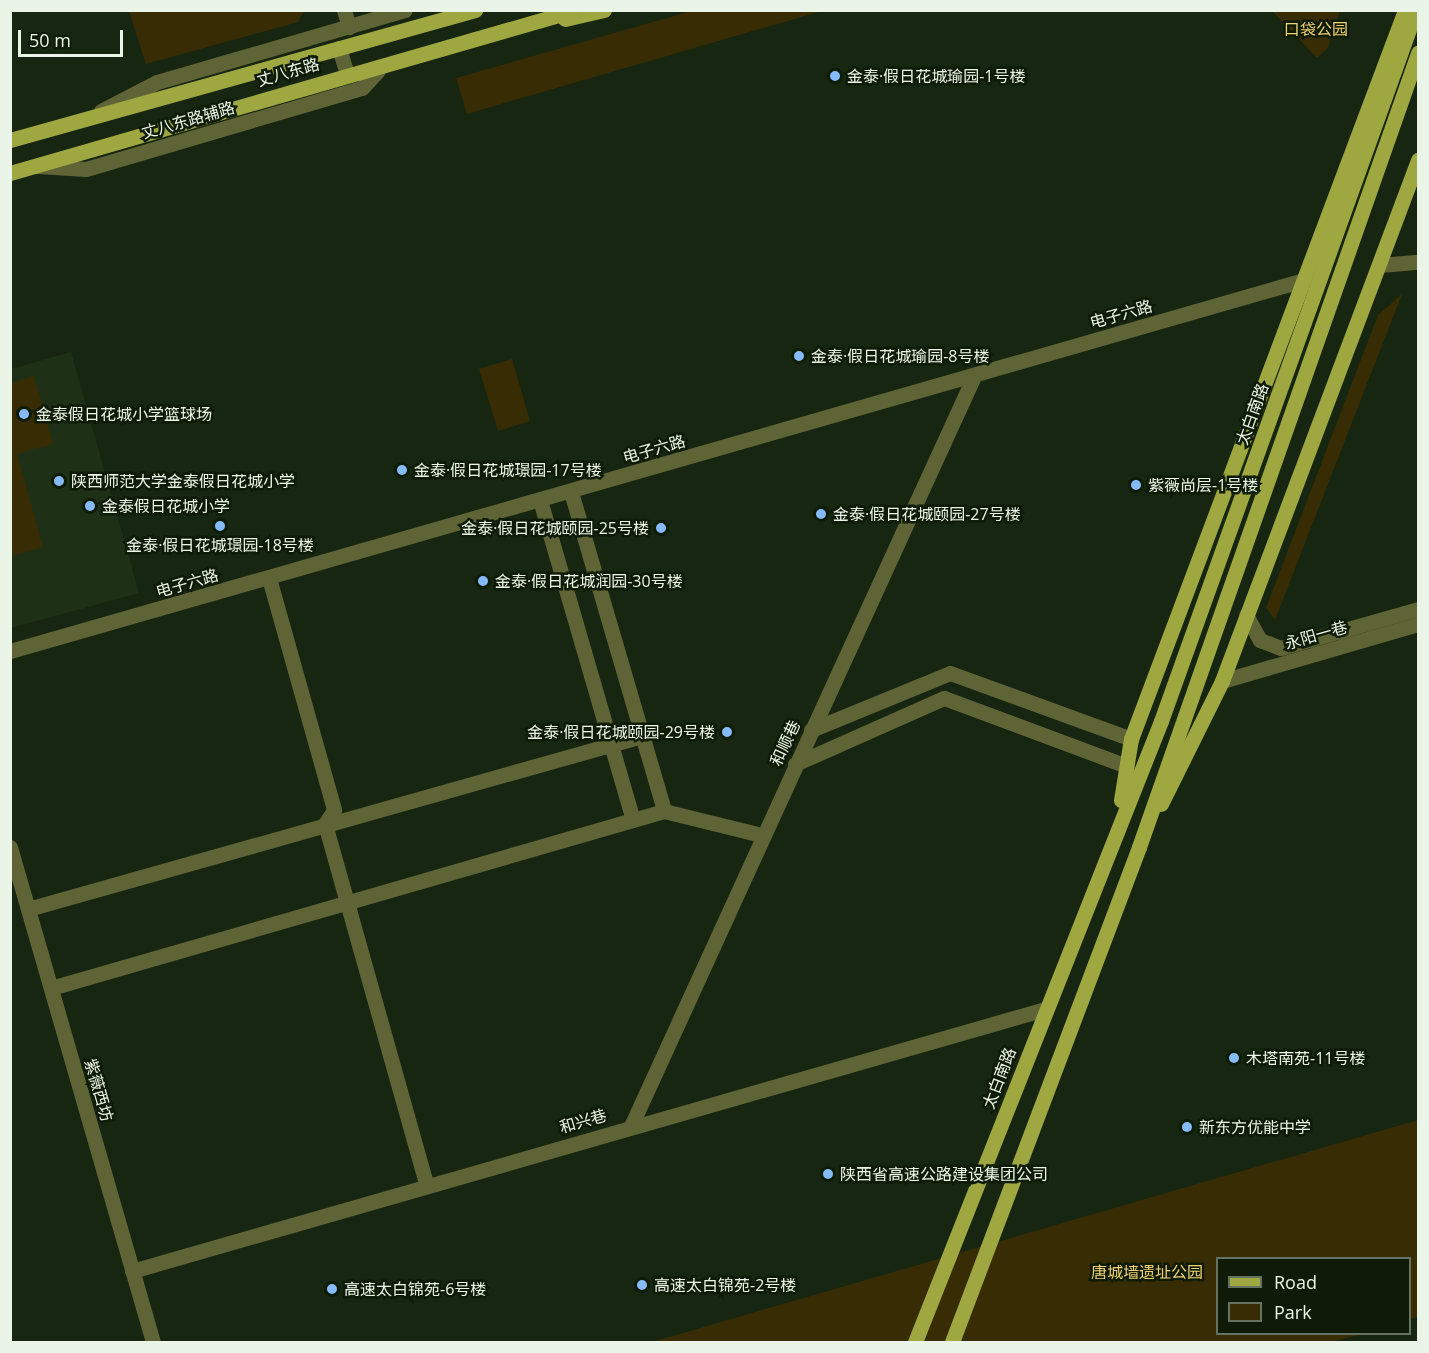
<!DOCTYPE html>
<html>
<head>
<meta charset="utf-8">
<style>
	body { margin:0 }
	#map { position:relative; width:1429px; height:1353px; overflow:hidden; background:#172610; font-family:"Open Sans","Noto Sans SC",sans-serif }
	div>[style] { position:absolute }
	[style*='--x'] { left:calc(var(--x)*1px); top:calc(var(--y)*1px); width:calc(var(--w)*1px); rotate:calc(var(--a)*1deg) }
	.built>* { inset:0; background:#1e3116 }
	.green>* { inset:0; background:#382c04 }
	.minor>* { height:15px; margin:-7.5px; padding:0 7.5px; transform-origin:7.5px; border-radius:7.5px; background:#5f6436 }
	.tertiary>* { height:15px; margin:-7.5px; padding:0 7.5px; transform-origin:7.5px; border-radius:7.5px; background:#5f6436 }
	.primary>* { height:15px; margin:-7.5px; padding:0 7.5px; transform-origin:7.5px; border-radius:7.5px; background:#9ea740 }
	.dots>* { width:16px; height:16px; translate:-50% -50%; box-sizing:border-box; border:3px solid #0e1c07; border-radius:50% }
	span { translate:-50% -50%; white-space:nowrap; text-align:center; line-height:1.15; -webkit-text-stroke:5px #0e1c07; paint-order:stroke }
	.park-label { font-size:16px; color:#f2d073 }
	.street-label { font-size:16px; color:#ebf5e7 }
	.poi-label { font-size:16px; color:#ebf5e7 }
	.left { translate:0 -50%; text-align:left }
	.right { translate:-100% -50%; text-align:right }
	.frame { position:absolute; inset:0; border:12px solid #ebf5e7; pointer-events:none }
	.legend { position:absolute; left:1216px; top:1257px; width:195px; height:78px; box-sizing:border-box; background:#0e1c07; border:2px solid #667361; margin:0; padding:8px 10px; list-style:none; font-size:18px; color:#ebf5e7 }
	.legend li { display:flex; align-items:center; gap:12px; height:30px }
	.legend b { width:30px; border:2px solid #667361 }
	.scale { position:absolute; left:18px; top:30px; width:105px; height:27px; box-sizing:border-box; border:3px solid #ebf5e7; border-top:0; padding-left:8px; font-size:18px; line-height:21px; white-space:nowrap; color:#ebf5e7; -webkit-text-stroke:4px #0e1c07; paint-order:stroke }
</style>
</head>
<body>
<div id="map">
	<div class="built">
		<div style="clip-path:polygon(71px 352px,139px 593px,11px 628px,11px 369px)"></div>
	</div>
	<div class="green">
		<div style="clip-path:polygon(695px 10px,822px 11px,467px 114px,456px 78px)"></div>
		<div style="clip-path:polygon(129px 11px,129px 10px,304px 11px,298px 22px,146px 64px)"></div>
		<div style="clip-path:polygon(1272px 11px,1340px 11px,1328px 48px,1317px 58px)"></div>
		<div style="clip-path:polygon(1402px 294px,1275px 620px,1266px 608px,1378px 315px)"></div>
		<div style="clip-path:polygon(512px 359px,530px 421px,498px 431px,479px 369px)"></div>
		<div style="clip-path:polygon(34px 376px,53px 444px,17px 454px,43px 547px,11px 556px,11px 383px)"></div>
		<div style="clip-path:polygon(1418px 1120px,1418px 1317px,1410px 1319px,1410px 1258px,1218px 1258px,1218px 1334px,1362px 1334px,1331px 1342px,652px 1342px)"></div>
	</div>
	<div class="minor">
		<div style="--x:339;--y:48;--w:27;--a:73"></div>
		<div style="--x:101;--y:111;--w:63;--a:-27.4"></div>
		<div style="--x:157;--y:82;--w:258;--a:-16.2"></div>
		<div style="--x:37;--y:166;--w:49;--a:3.5"></div>
		<div style="--x:86;--y:169;--w:288;--a:-16.4"></div>
		<div style="--x:362;--y:88;--w:23;--a:-47"></div>
		<div style="--x:571;--y:492;--w:332;--a:73.7"></div>
		<div style="--x:540;--y:500;--w:333;--a:73.8"></div>
		<div style="--x:269;--y:578;--w:241;--a:74.3"></div>
		<div style="--x:334;--y:810;--w:17;--a:123"></div>
		<div style="--x:325;--y:824;--w:374;--a:74.3"></div>
		<div style="--x:811;--y:730;--w:150;--a:-22.3"></div>
		<div style="--x:950;--y:673;--w:193;--a:20"></div>
		<div style="--x:795;--y:764;--w:163;--a:-23.9"></div>
		<div style="--x:944;--y:698;--w:195;--a:20.4"></div>
		<div style="--x:28;--y:909;--w:638;--a:-15.74"></div>
		<div style="--x:51;--y:988;--w:638;--a:-16.11"></div>
		<div style="--x:664;--y:811;--w:101;--a:13.8"></div>
	</div>
	<div class="tertiary">
		<div style="--x:344;--y:10;--w:18;--a:74"></div>
		<div style="--x:1380;--y:265;--w:38;--a:-5"></div>
		<div style="--x:1246;--y:615;--w:29;--a:61"></div>
		<div style="--x:1260;--y:640;--w:22;--a:21"></div>
		<div style="--x:1281;--y:648;--w:142;--a:-15.9"></div>
		<div style="--x:10;--y:651;--w:1349;--a:-16"></div>
		<div style="--x:1222;--y:681;--w:204;--a:-16.2"></div>
		<div style="--x:10;--y:847;--w:515;--a:73.89"></div>
		<div style="--x:631;--y:1126;--w:825;--a:-65.42"></div>
		<div style="--x:132;--y:1271;--w:950;--a:-16.01"></div>
	</div>
	<div class="primary">
		<div style="--x:565;--y:19;--w:40;--a:-13"></div>
		<div style="--x:10;--y:140;--w:483;--a:-15.6"></div>
		<div style="--x:10;--y:173;--w:589;--a:-16.07"></div>
		<div style="--x:1121;--y:800;--w:62;--a:-80.7"></div>
		<div style="--x:1131;--y:739;--w:779;--a:-69.4"></div>
		<div style="--x:1161;--y:804;--w:137;--a:-63.6"></div>
		<div style="--x:1222;--y:681;--w:557;--a:-69.38"></div>
		<div style="--x:915;--y:1342;--w:668;--a:-68.39"></div>
		<div style="--x:1161;--y:721;--w:755;--a:-70.27"></div>
		<div style="--x:952;--y:1342;--w:529;--a:-69.3"></div>
		<div style="--x:1139;--y:847;--w:842;--a:-70.64"></div>
	</div>
	<div class="dots">
		<div style="left:835px;top:76px;background:#85bbfb"></div>
		<div style="left:799px;top:356px;background:#85bbfb"></div>
		<div style="left:24px;top:414px;background:#85bbfb"></div>
		<div style="left:402px;top:470px;background:#85bbfb"></div>
		<div style="left:59px;top:481px;background:#85bbfb"></div>
		<div style="left:1136px;top:485px;background:#85bbfb"></div>
		<div style="left:90px;top:506px;background:#85bbfb"></div>
		<div style="left:821px;top:514px;background:#85bbfb"></div>
		<div style="left:220px;top:526px;background:#85bbfb"></div>
		<div style="left:661px;top:528px;background:#85bbfb"></div>
		<div style="left:483px;top:581px;background:#85bbfb"></div>
		<div style="left:727px;top:732px;background:#85bbfb"></div>
		<div style="left:1234px;top:1058px;background:#85bbfb"></div>
		<div style="left:1187px;top:1127px;background:#85bbfb"></div>
		<div style="left:828px;top:1174px;background:#85bbfb"></div>
		<div style="left:642px;top:1285px;background:#85bbfb"></div>
		<div style="left:332px;top:1289px;background:#85bbfb"></div>
	</div>
	<div class="park-label">
		<span style="left:1316px;top:29px">口袋公园</span>
		<span style="left:1147px;top:1272px">唐城墙遗址公园</span>
	</div>
	<div class="street-label">
		<span style="left:288px;top:72px;rotate:-16deg">丈八东路</span>
		<span style="left:188px;top:120px;rotate:-16deg">丈八东路辅路</span>
		<span style="left:1121px;top:314px;rotate:-16deg">电子六路</span>
		<span style="left:1252px;top:414px;rotate:-70deg">太白南路</span>
		<span style="left:654px;top:449px;rotate:-16deg">电子六路</span>
		<span style="left:187px;top:583px;rotate:-16deg">电子六路</span>
		<span style="left:1316px;top:635px;rotate:-16deg">永阳一巷</span>
		<span style="left:785px;top:743px;rotate:-65deg">和顺巷</span>
		<span style="left:999px;top:1078px;rotate:-69deg">太白南路</span>
		<span style="left:99px;top:1090px;rotate:74deg">紫薇西坊</span>
		<span style="left:583px;top:1121px;rotate:-16deg">和兴巷</span>
	</div>
	<div class="poi-label">
		<span class="left" style="left:847px;top:76px">金泰·假日花城瑜园-1号楼</span>
		<span class="left" style="left:811px;top:356px">金泰·假日花城瑜园-8号楼</span>
		<span class="left" style="left:36px;top:414px">金泰假日花城小学篮球场</span>
		<span class="left" style="left:414px;top:470px">金泰·假日花城璟园-17号楼</span>
		<span class="left" style="left:71px;top:481px">陕西师范大学金泰假日花城小学</span>
		<span class="left" style="left:1148px;top:485px">紫薇尚层-1号楼</span>
		<span class="left" style="left:102px;top:506px">金泰假日花城小学</span>
		<span class="left" style="left:833px;top:514px">金泰·假日花城颐园-27号楼</span>
		<span class="right" style="left:649px;top:528px">金泰·假日花城颐园-25号楼</span>
		<span style="left:220px;top:545px">金泰·假日花城璟园-18号楼</span>
		<span class="left" style="left:495px;top:581px">金泰·假日花城润园-30号楼</span>
		<span class="right" style="left:715px;top:732px">金泰·假日花城颐园-29号楼</span>
		<span class="left" style="left:1246px;top:1058px">木塔南苑-11号楼</span>
		<span class="left" style="left:1199px;top:1127px">新东方优能中学</span>
		<span class="left" style="left:840px;top:1174px">陕西省高速公路建设集团公司</span>
		<span class="left" style="left:654px;top:1285px">高速太白锦苑-2号楼</span>
		<span class="left" style="left:344px;top:1289px">高速太白锦苑-6号楼</span>
	</div>
	<div class="frame"></div>
	<ul class="legend">
	<li><b style="height:8px;background:#9ea740"></b>Road</li>
	<li><b style="height:16px;background:#382c04"></b>Park</li>
	</ul>
	<div class="scale">50 m</div>
</div>
</body>
</html>
